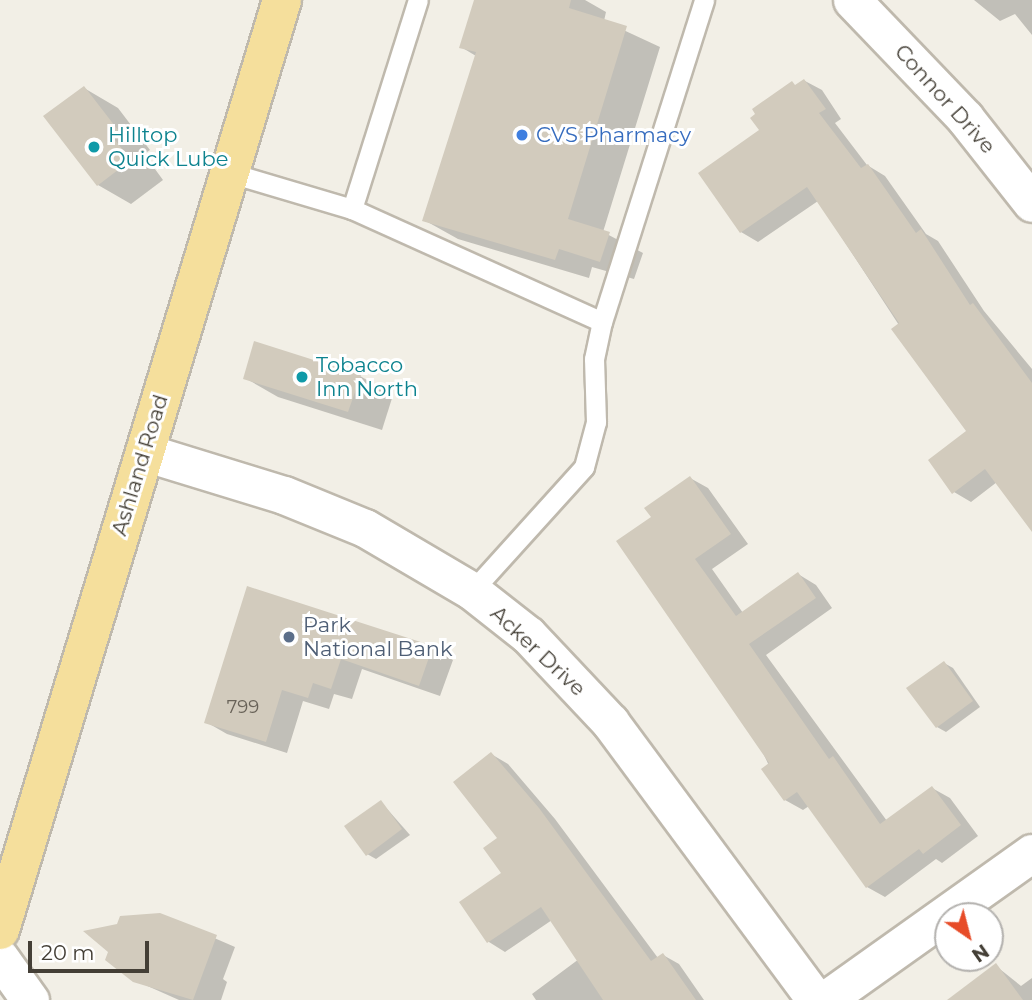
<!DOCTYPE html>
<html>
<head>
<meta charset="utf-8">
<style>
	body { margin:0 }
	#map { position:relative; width:1032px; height:1000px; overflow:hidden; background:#f2efe6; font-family:Montserrat,sans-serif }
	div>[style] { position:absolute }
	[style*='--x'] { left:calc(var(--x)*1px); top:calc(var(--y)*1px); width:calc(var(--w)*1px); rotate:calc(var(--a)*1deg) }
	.shadow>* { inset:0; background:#0003 }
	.building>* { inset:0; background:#d2cbbd }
	.roads { filter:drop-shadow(2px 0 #bfb9ad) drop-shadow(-2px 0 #bfb9ad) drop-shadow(0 2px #bfb9ad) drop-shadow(0 -2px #bfb9ad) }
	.lane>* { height:19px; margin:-9.5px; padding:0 9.5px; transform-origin:9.5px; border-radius:9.5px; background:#fff }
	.street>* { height:37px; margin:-18.5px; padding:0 18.5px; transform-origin:18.5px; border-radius:18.5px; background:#fff }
	.primary>* { height:38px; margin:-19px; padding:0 19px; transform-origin:19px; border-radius:19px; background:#f5df9c }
	.dots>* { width:19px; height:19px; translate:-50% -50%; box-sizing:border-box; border:4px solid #fff; border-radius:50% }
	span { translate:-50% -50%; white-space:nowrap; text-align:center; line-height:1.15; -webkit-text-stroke:6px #fff; paint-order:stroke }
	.number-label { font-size:18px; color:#686258 }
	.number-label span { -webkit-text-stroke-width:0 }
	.street-label { font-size:21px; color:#443f36 }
	.culture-label { font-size:21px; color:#0d838f }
	.left { translate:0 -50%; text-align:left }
	.shop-label { font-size:21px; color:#366cbe }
	.service-label { font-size:21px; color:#4e5e75 }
	.north { position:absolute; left:934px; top:902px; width:70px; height:70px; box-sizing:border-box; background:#fff; border:2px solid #b4b2af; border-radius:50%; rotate:145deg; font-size:19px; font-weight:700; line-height:28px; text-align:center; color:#443f36 }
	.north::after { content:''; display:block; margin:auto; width:24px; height:32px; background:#e74c28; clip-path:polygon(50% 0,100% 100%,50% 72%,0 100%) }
	.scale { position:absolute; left:28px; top:941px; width:121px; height:32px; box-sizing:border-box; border:4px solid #443f36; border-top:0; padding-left:9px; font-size:21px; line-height:24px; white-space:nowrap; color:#443f36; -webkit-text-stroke:5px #fff; paint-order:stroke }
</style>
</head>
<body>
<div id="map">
	<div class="shadow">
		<div style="clip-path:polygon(476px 0,585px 0,606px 12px,604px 21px,660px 47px,603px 232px,643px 253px,634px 279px,592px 267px,589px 278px,458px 239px,424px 220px,476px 56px,461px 47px)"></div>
		<div style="clip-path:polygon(974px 0,1032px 0,1032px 35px,1015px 14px,1000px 21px)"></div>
		<div style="clip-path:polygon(805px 81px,822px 90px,841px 119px,835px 123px,867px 165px,885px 176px,926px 234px,938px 241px,984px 311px,1032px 369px,1032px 525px,997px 482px,971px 502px,954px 492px,968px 431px,818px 201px,758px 242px,741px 232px,761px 131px)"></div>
		<div style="clip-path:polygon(84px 88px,118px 108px,150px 150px,144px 154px,163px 180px,131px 204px,98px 185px)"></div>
		<div style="clip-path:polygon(360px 376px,393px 395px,382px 430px,278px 397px,245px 378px)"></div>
		<div style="clip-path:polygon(690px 478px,708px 488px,748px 544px,712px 569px,743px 613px,798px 574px,816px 585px,832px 608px,766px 655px,887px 821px,932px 788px,950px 798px,978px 836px,942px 863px,936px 859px,885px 897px,867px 887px,809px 806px,803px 810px,785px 800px,653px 517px)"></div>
		<div style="clip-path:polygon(248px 588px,432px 648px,453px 660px,440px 696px,362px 669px,352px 699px,334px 694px,329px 709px,303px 701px,287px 753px,227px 734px,206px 722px)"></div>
		<div style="clip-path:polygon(944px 663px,953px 668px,980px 707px,946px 732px,937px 727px)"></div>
		<div style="clip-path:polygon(491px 754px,508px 764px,555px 819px,658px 958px,663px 955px,679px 964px,704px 1000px,536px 1000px,532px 994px,579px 959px,552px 920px,505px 952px,489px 942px,461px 903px,503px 873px)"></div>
		<div style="clip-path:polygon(381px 802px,410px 835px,376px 859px,367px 854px)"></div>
		<div style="clip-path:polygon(159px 914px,235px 947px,223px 979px,227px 982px,221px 1000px,179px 1000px,134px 980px,119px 926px)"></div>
		<div style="clip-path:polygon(996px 966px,1021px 986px,1032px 978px,1032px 1000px,952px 1000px)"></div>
	</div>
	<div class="building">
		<div style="clip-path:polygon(474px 0,571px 0,569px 8px,627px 26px,568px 219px,610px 232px,600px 262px,559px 249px,555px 260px,422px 221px,476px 52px,459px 48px)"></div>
		<div style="clip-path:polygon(804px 79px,826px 109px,819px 113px,861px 168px,868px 164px,916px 233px,921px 229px,970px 305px,973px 303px,1032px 383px,1032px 532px,985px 469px,952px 494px,928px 460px,966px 431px,891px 329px,899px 323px,807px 187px,740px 233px,698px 173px,759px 130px,750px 118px,755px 114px,752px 109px,792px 81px,795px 85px)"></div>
		<div style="clip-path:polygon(84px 86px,118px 130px,111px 135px,131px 160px,97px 186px,43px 116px)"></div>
		<div style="clip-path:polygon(254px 341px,361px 375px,348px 412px,243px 379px)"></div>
		<div style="clip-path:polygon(690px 476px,731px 534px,695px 559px,736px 616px,798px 572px,816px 598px,749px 644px,829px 759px,833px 756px,880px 824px,932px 786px,961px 825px,923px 854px,919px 849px,866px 888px,797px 792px,784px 801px,761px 769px,769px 763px,616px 541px,651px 517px,644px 508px)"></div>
		<div style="clip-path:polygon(247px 586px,433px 646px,419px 686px,341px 659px,331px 689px,313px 683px,308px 698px,282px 690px,266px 742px,204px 723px)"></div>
		<div style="clip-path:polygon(944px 661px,973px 701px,936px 728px,906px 688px)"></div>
		<div style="clip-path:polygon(491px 752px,539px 808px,651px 961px,663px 953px,696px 1000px,603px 1000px,541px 907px,487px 943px,459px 902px,501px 873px,483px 848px,497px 838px,453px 782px)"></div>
		<div style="clip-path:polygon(381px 800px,402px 829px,366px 856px,344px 826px)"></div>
		<div style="clip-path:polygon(160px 913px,217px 935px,193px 1000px,133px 982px,105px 960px,108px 952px,83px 931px,117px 924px,120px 916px)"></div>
		<div style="clip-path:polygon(996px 963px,1023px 1000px,947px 1000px)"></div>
	</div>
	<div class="roads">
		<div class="lane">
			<div style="--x:231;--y:173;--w:126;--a:16.6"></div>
			<div style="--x:352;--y:209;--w:219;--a:-72.5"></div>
			<div style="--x:352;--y:209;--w:274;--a:24.3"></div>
			<div style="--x:472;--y:591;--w:167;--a:-47.9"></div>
			<div style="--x:584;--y:467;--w:47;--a:-75.1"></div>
			<div style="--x:596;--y:422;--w:63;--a:-91.8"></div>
			<div style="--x:594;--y:359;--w:38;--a:-78"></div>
			<div style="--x:602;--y:322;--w:338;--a:-72.4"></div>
		</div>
		<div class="street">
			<div style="--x:852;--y:0;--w:163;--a:46.2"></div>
			<div style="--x:965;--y:118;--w:108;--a:51.8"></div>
			<div style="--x:144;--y:452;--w:146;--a:17.1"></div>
			<div style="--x:284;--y:495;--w:87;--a:22.2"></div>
			<div style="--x:365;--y:528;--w:124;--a:30.5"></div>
			<div style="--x:472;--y:591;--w:71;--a:38.2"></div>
			<div style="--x:528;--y:635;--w:120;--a:46.7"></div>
			<div style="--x:610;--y:722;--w:346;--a:53.5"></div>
			<div style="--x:0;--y:958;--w:52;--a:54.5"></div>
			<div style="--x:825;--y:1000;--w:254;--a:-35.4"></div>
		</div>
		<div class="primary">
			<div style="--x:0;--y:930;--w:972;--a:-73.13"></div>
		</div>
	</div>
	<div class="dots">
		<div style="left:522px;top:135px;background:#3f7fe0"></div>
		<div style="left:94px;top:147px;background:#0f9aa8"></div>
		<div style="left:302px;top:377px;background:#0f9aa8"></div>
		<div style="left:289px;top:637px;background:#5c6f8a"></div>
	</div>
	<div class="number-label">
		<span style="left:243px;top:707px">799</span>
	</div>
	<div class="street-label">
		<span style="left:945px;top:99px;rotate:48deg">Connor Drive</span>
		<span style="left:140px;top:465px;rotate:-73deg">Ashland Road</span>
		<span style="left:538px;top:651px;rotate:43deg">Acker Drive</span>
	</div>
	<div class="culture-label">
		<span class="left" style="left:108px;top:147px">Hilltop<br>Quick Lube</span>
		<span class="left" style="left:316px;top:377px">Tobacco<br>Inn North</span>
	</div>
	<div class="shop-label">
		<span class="left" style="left:536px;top:135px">CVS Pharmacy</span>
	</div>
	<div class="service-label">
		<span class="left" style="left:303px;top:637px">Park<br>National Bank</span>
	</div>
	<div class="north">N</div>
	<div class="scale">20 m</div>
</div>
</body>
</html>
